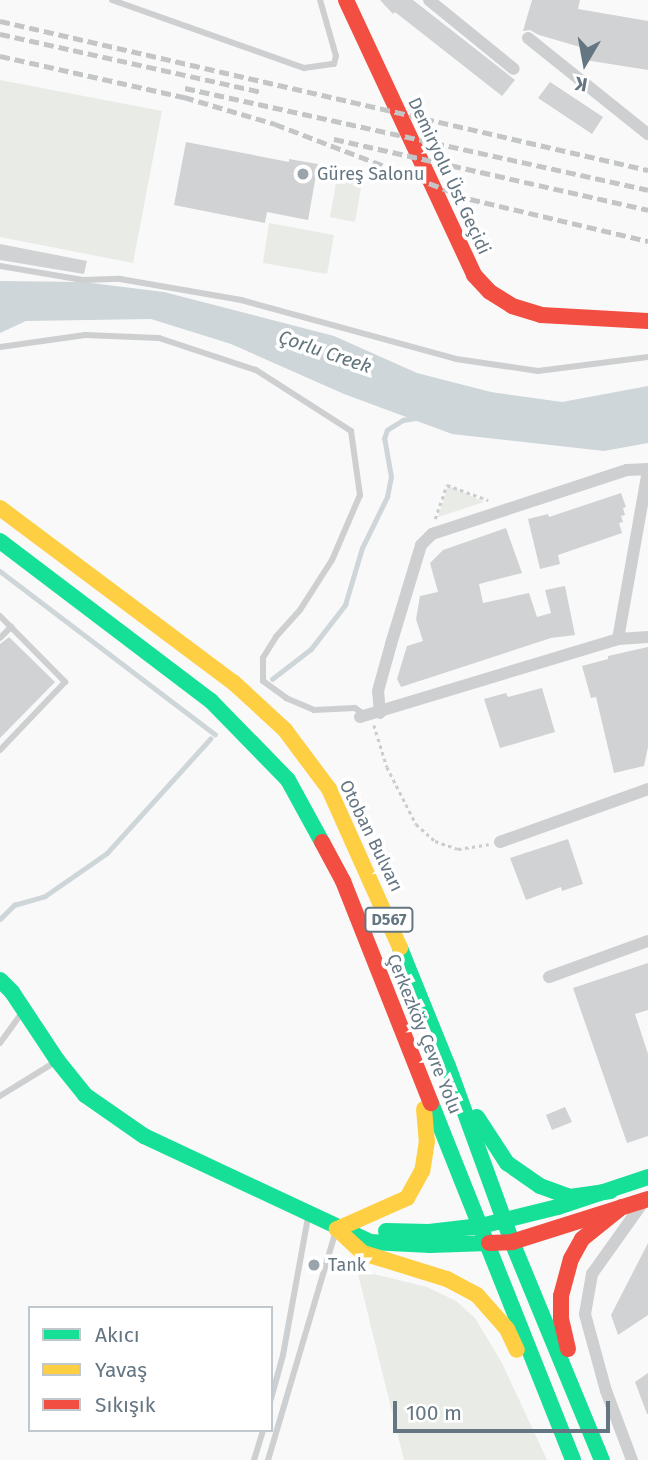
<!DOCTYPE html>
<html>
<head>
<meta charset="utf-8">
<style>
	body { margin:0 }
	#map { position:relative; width:648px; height:1460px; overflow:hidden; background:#f9f9f9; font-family:"Fira Sans",sans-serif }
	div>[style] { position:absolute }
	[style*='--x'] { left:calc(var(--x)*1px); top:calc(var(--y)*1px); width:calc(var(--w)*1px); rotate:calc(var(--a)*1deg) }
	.green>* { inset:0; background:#e8ebe6 }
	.water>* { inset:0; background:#ced6d9 }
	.stream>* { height:4.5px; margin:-2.25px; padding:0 2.25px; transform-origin:2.25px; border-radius:2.25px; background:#ced6d9 }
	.building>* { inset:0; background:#d0d2d3 }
	.path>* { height:2.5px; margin-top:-1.25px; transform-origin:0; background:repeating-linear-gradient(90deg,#cbcccd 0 3.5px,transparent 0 7px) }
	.lane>* { height:6px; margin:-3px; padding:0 3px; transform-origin:3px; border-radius:3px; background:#cecfd0 }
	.street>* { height:12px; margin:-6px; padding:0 6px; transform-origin:6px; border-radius:6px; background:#cecfd0 }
	.fast>* { height:16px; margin:-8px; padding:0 8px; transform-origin:8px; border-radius:8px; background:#16e098 }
	.slow>* { height:16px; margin:-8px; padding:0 8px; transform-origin:8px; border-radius:8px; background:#ffcf43 }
	.jam>* { height:16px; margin:-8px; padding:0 8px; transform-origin:8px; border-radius:8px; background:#f24e42 }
	.rail>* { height:4.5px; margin-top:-2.25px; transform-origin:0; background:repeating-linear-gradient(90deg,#c3c5c6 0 10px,transparent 0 15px) }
	.dots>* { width:19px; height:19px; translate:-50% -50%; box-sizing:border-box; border:4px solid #fff; border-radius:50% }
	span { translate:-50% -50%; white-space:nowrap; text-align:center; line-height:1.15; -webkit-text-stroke:7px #fff; paint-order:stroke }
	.shield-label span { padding:2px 5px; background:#fff; border:2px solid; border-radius:5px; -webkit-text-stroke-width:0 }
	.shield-label { font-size:16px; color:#657683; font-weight:700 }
	.poi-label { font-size:18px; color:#657683 }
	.left { translate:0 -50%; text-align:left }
	.street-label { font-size:18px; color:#657683 }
	.water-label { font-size:19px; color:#60757c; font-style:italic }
	.legend { position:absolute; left:28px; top:1306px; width:245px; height:126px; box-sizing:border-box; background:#fff; border:2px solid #c1c8cd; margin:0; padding:9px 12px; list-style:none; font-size:21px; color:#657683 }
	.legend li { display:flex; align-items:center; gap:14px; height:35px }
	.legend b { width:35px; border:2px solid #c1c8cd }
	.north { position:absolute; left:550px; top:28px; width:70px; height:70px; -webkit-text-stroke:5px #fff; paint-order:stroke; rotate:190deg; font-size:19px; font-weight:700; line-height:28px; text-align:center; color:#657683 }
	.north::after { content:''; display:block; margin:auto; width:24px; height:32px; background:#657683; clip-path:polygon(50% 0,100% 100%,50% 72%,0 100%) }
	.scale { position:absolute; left:393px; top:1401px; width:217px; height:32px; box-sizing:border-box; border:4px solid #657683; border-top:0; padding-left:9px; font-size:21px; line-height:24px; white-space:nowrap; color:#657683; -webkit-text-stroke:5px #fff; paint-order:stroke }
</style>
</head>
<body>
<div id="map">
	<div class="green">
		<div style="clip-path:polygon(0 80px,162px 111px,133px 263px,0 237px)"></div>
		<div style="clip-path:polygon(338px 172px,363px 177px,355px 222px,330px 217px)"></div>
		<div style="clip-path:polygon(269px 223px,334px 235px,327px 274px,263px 263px)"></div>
		<div style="clip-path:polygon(448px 486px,452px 487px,484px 502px,438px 517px)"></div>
		<div style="clip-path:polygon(357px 1270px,427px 1287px,456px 1301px,475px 1318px,502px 1363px,547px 1460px,404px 1460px)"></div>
	</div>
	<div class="water">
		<div style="clip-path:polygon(0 281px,83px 282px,164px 292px,334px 336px,417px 373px,491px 392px,562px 402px,648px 386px,648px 443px,604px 451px,452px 434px,344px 394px,231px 344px,151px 319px,26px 321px,0 333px)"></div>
	</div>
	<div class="stream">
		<div style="--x:0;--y:571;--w:270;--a:37.2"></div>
		<div style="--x:272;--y:679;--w:49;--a:-37.6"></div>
		<div style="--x:311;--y:649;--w:56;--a:-52.3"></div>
		<div style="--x:345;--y:605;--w:59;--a:-73.4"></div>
		<div style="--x:362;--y:548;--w:57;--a:-63.9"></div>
		<div style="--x:387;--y:497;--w:20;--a:-79"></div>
		<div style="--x:391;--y:477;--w:39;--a:-100"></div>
		<div style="--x:384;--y:439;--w:9;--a:-72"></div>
		<div style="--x:387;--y:430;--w:19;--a:-32"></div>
		<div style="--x:403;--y:420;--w:12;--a:-9"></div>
		<div style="--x:0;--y:919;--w:20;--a:-45"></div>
		<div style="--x:14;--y:905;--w:32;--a:-16"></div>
		<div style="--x:45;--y:896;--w:75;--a:-34.7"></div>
		<div style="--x:107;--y:853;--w:154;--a:-47.9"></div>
	</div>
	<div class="building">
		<div style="clip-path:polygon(380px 0,413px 0,515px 80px,502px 96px,395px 12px,393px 14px)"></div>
		<div style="clip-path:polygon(532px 0,580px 0,578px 9px,648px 21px,648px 70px,585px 60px,587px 49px,539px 35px,530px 30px,523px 31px)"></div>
		<div style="clip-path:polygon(550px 82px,603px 117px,592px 134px,538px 98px)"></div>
		<div style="clip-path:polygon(186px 142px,289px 162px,289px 159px,318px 164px,308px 220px,267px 212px,265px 223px,174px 205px)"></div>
		<div style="clip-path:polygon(0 244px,87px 261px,84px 274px,0 260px)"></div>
		<div style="clip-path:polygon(621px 493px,626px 507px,623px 508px,625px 515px,621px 516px,623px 522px,619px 523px,622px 533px,558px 555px,560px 564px,540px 569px,528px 519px,548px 514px,549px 517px)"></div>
		<div style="clip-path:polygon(506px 528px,522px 573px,479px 584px,483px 603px,529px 593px,537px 617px,551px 613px,545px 590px,565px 586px,575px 635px,551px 638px,401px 687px,397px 679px,407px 646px,423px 641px,416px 619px,420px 596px,438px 592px,430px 563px,443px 550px)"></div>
		<div style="clip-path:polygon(9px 637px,55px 682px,0 738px,0 644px)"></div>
		<div style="clip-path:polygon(648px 647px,648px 747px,644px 766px,614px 773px,596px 697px,591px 698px,582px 666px,608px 659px,608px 656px)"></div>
		<div style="clip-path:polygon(542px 688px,555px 732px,500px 748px,484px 699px,506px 693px,508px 697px)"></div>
		<div style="clip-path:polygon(568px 839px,583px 884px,562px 891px,561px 887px,526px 900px,510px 858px)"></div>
		<div style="clip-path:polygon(648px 963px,648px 1010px,635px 1014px,648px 1054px,648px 1136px,627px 1143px,573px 988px)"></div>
		<div style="clip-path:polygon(565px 1107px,572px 1122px,552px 1130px,546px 1115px)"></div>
		<div style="clip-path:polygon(648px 1243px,648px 1315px,618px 1335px,611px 1315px)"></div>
		<div style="clip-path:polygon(648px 1373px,648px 1414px,647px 1414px,635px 1382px)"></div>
	</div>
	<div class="path">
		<div style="--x:435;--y:519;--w:36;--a:-71"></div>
		<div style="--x:447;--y:485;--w:44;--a:20.1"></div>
		<div style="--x:374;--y:725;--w:44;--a:72.8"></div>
		<div style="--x:387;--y:767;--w:64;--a:63"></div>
		<div style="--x:416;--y:824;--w:25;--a:42"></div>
		<div style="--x:435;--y:841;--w:24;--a:19"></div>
		<div style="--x:458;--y:849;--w:31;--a:-9"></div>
	</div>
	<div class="lane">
		<div style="--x:112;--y:0;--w:204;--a:19.5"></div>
		<div style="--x:304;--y:68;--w:30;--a:-8"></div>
		<div style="--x:334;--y:64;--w:8;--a:-76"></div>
		<div style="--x:336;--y:56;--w:58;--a:-105.9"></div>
		<div style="--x:0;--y:266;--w:84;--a:9.6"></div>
		<div style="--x:83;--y:280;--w:37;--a:-2"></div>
		<div style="--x:120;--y:279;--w:123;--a:9.8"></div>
		<div style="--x:241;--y:300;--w:223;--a:15.3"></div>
		<div style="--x:456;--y:359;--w:83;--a:8.3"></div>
		<div style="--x:538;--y:371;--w:111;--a:-7.3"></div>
		<div style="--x:0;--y:347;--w:86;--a:-8"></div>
		<div style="--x:85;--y:335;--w:74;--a:2.3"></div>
		<div style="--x:159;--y:338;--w:102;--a:18.3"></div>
		<div style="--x:256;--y:370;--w:113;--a:32.7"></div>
		<div style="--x:351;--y:431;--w:65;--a:82"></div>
		<div style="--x:360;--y:495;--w:71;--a:113.3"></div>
		<div style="--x:332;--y:560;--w:59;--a:122.6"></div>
		<div style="--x:300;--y:610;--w:36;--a:132"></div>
		<div style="--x:276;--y:637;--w:25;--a:122"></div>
		<div style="--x:263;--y:658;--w:23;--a:90"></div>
		<div style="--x:263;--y:681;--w:29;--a:36"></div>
		<div style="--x:286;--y:698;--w:30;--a:23"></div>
		<div style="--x:314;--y:710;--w:41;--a:-2.8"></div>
		<div style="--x:355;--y:708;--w:12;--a:35"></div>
		<div style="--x:0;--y:616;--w:93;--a:45.4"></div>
		<div style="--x:65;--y:682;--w:94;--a:133.7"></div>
		<div style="--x:0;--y:638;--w:16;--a:-45"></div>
		<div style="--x:0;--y:1043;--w:39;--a:-54"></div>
		<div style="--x:0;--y:1096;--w:65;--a:-31.7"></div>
		<div style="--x:271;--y:1399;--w:46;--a:-74.7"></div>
		<div style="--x:283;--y:1355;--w:139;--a:-79.7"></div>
		<div style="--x:254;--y:1460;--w:31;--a:-73"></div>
		<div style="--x:268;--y:1460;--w:236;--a:-73.5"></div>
	</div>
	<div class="street">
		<div style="--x:429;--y:0;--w:109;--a:39.1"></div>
		<div style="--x:528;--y:38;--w:154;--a:38.7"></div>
		<div style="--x:618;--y:639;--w:172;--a:-79.9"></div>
		<div style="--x:380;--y:713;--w:22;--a:-95"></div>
		<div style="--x:378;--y:691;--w:49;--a:-74.5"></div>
		<div style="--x:391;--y:644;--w:103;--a:-73.1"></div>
		<div style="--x:421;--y:545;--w:16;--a:-45"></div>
		<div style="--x:432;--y:534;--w:205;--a:-18.2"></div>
		<div style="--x:627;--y:470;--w:21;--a:-3"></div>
		<div style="--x:360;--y:717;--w:270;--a:-16.8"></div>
		<div style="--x:618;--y:639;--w:30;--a:-4"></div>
		<div style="--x:500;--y:842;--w:157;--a:-19.7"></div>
		<div style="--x:549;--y:977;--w:105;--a:-20"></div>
		<div style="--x:632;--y:1460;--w:74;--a:-110.6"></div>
		<div style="--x:606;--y:1391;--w:80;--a:-105.3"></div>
		<div style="--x:585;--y:1314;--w:41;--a:-80.1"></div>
		<div style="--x:592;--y:1274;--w:90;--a:-54.5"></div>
	</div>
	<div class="fast">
		<div style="--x:0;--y:541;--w:265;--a:37.2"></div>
		<div style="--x:211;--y:701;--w:110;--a:45.7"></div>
		<div style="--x:288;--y:780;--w:71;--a:61.3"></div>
		<div style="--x:400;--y:948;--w:127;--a:67.9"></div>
		<div style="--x:448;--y:1066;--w:187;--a:70"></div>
		<div style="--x:512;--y:1242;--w:236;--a:67.6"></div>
		<div style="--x:0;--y:980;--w:17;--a:45"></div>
		<div style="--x:12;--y:992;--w:82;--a:56.5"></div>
		<div style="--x:57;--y:1060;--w:45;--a:51.3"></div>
		<div style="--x:85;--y:1095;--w:72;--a:34.8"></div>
		<div style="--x:144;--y:1136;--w:250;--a:25.1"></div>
		<div style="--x:370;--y:1242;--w:60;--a:2.9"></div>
		<div style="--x:430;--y:1245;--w:59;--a:-1.9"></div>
		<div style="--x:431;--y:1103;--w:384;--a:68.3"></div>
		<div style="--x:477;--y:1117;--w:55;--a:56.9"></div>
		<div style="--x:507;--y:1163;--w:40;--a:34.9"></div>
		<div style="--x:540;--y:1186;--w:32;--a:20"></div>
		<div style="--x:570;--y:1197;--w:41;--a:-8.3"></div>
		<div style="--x:386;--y:1231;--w:43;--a:1.3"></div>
		<div style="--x:429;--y:1232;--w:52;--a:-6.6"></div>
		<div style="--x:481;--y:1226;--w:79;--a:-13.9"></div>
		<div style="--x:558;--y:1207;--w:95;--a:-18.4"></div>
	</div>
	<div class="slow">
		<div style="--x:0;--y:508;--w:291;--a:36.8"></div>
		<div style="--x:233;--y:682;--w:71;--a:42.7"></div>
		<div style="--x:285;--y:730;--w:74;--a:53.3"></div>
		<div style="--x:329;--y:789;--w:174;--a:65.9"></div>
		<div style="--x:424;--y:1109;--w:32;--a:85"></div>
		<div style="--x:427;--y:1141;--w:30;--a:99"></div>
		<div style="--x:422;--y:1171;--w:31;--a:119"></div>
		<div style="--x:407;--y:1198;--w:77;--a:156.1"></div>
		<div style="--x:337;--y:1229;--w:35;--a:43"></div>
		<div style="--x:363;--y:1253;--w:88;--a:17.2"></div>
		<div style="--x:447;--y:1279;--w:34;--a:28"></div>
		<div style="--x:477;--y:1295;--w:45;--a:48.6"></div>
		<div style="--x:507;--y:1329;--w:23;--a:65"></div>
	</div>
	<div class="jam">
		<div style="--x:346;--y:0;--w:303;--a:65"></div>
		<div style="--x:474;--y:275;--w:23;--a:47"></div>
		<div style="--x:490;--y:292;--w:26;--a:32"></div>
		<div style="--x:512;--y:306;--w:30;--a:17"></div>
		<div style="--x:541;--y:315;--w:107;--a:3.2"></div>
		<div style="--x:322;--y:842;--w:44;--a:61.7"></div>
		<div style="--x:343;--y:881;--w:239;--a:68.4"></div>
		<div style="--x:489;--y:1243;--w:23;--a:-2"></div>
		<div style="--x:512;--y:1242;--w:143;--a:-17.5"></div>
		<div style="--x:568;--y:1349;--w:31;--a:-103"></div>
		<div style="--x:561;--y:1319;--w:23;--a:-90"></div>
		<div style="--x:561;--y:1296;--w:38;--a:-75"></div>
		<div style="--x:571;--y:1259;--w:23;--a:-61"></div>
		<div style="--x:582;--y:1239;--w:51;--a:-38.7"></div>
	</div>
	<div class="rail">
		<div style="--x:0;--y:21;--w:665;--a:12.95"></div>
		<div style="--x:0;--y:34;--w:268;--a:12.5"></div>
		<div style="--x:0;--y:56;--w:189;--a:12.6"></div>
		<div style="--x:184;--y:97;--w:95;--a:16.5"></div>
		<div style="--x:275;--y:124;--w:209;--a:21"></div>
		<div style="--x:470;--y:199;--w:183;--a:13.3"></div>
		<div style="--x:185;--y:88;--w:474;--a:12.4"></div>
		<div style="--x:334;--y:139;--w:322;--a:12.7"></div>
	</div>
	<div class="dots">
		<div style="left:303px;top:174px;background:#99a4ac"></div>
		<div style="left:314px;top:1265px;background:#99a4ac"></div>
	</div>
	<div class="shield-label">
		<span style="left:389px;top:920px">D567</span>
	</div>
	<div class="poi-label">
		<span class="left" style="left:317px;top:174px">Güreş Salonu</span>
		<span class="left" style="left:328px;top:1265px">Tank</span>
	</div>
	<div class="street-label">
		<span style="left:449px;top:176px;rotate:65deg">Demiryolu Üst Geçidi</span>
		<span style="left:371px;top:836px;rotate:64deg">Otoban Bulvarı</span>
		<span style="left:424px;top:1034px;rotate:68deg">Çerkezköy Çevre Yolu</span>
	</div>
	<div class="water-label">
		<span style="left:325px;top:352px;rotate:19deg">Çorlu Creek</span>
	</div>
	<ul class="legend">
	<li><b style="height:9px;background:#16e098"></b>Akıcı</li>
	<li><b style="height:9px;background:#ffcf43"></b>Yavaş</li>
	<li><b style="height:9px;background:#f24e42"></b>Sıkışık</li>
	</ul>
	<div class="north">K</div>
	<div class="scale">100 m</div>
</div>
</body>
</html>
